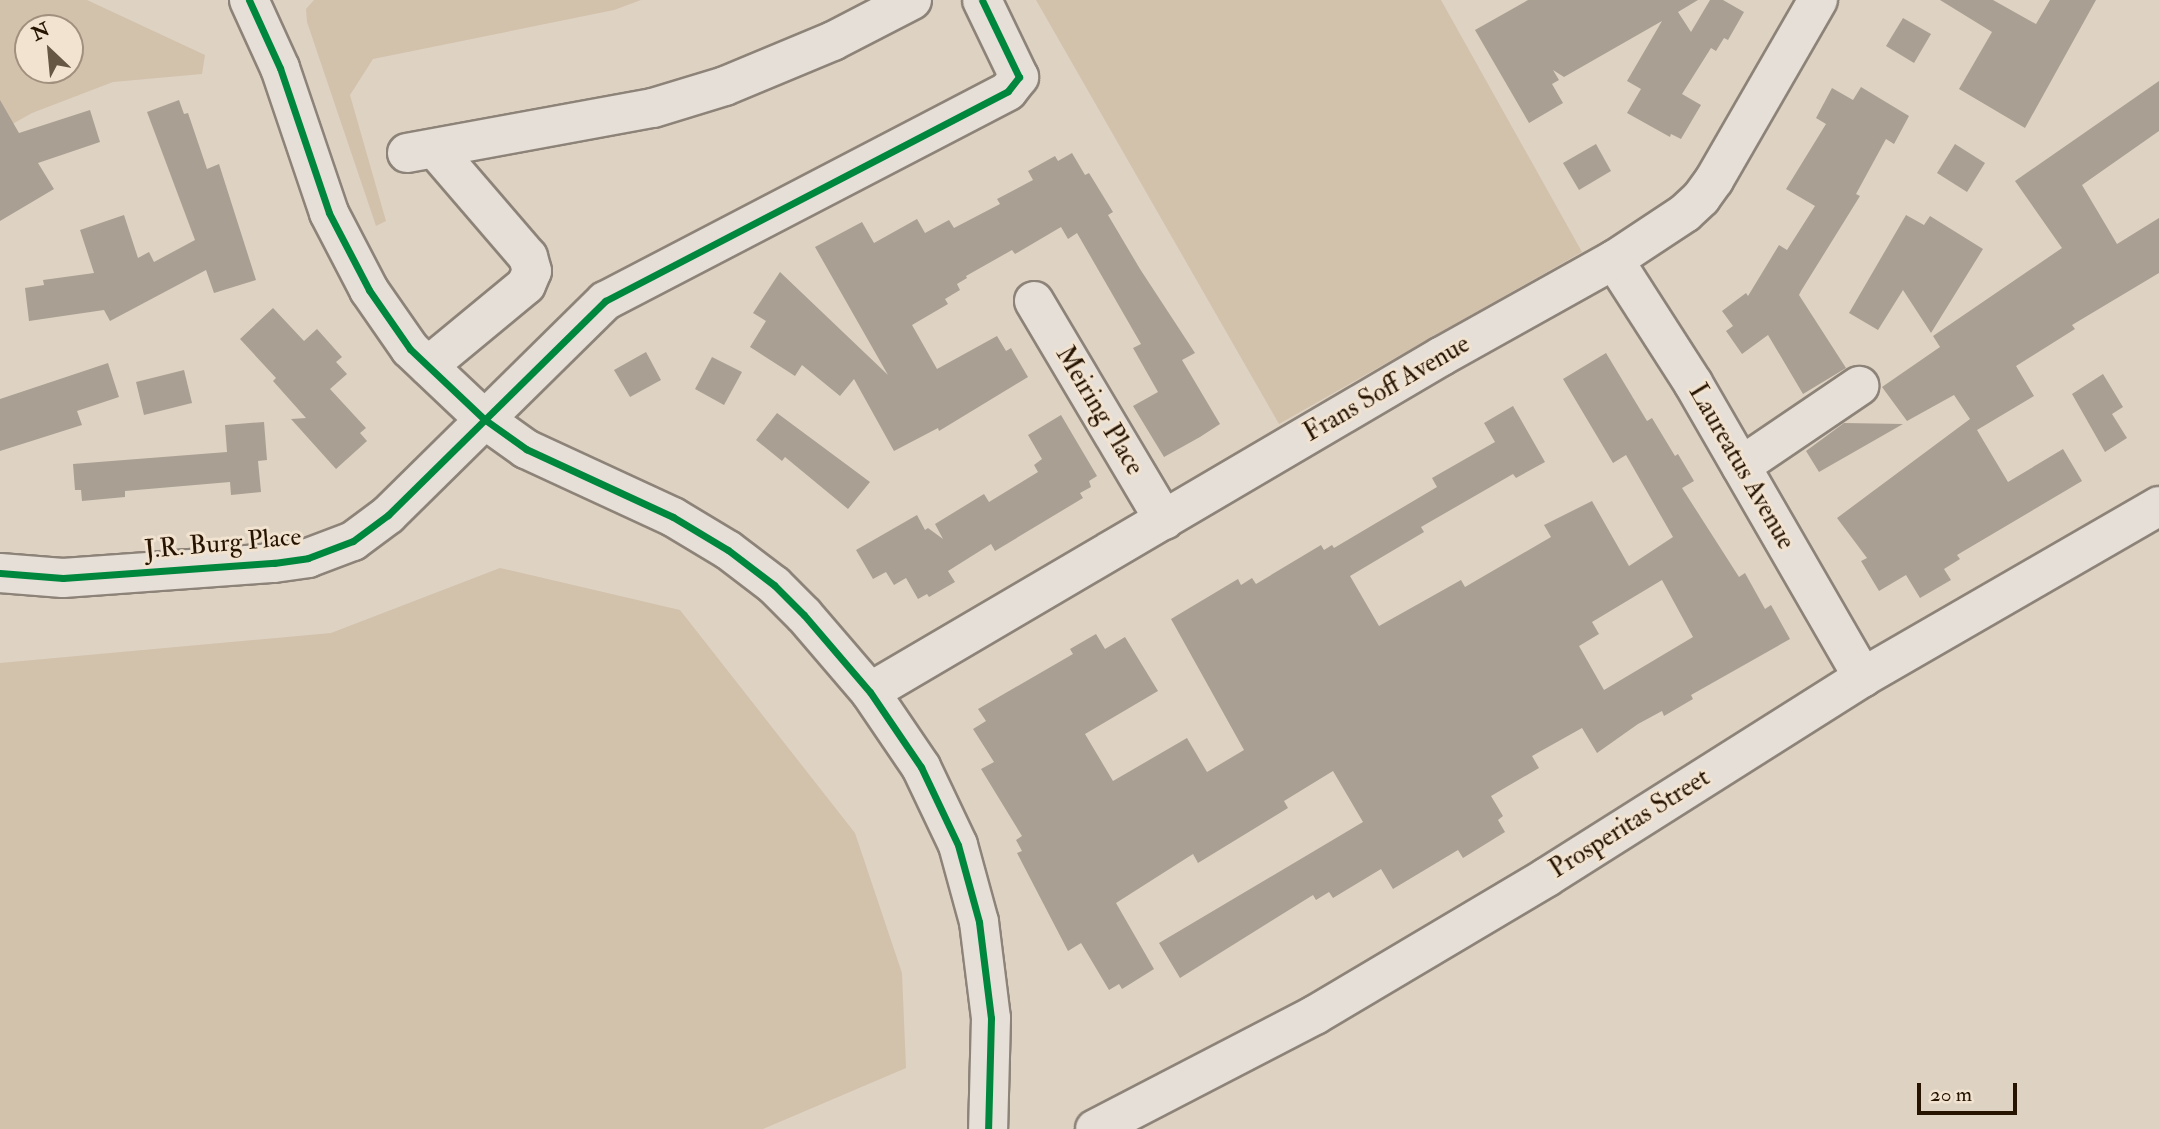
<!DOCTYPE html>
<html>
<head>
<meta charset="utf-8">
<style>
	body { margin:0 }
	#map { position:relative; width:2159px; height:1129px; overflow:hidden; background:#ded2c2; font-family:"IM FELL Double Pica",serif }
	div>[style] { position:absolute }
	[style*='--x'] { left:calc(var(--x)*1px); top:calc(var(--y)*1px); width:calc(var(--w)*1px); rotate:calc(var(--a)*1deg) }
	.green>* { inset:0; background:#d2c1ab }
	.building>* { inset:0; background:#a99f93 }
	.roads { filter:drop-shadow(2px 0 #8d8378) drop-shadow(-2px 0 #8d8378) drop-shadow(0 2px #8d8378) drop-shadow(0 -2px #8d8378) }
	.minor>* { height:38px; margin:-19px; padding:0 19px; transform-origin:19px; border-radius:19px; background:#e5dfd7 }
	.cycleway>* { height:7px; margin:-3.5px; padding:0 3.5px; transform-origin:3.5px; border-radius:3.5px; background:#00873e }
	span { translate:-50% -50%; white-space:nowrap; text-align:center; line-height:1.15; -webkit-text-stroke:6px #f1e3d0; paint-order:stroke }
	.street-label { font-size:26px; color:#261300 }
	.north { position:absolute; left:14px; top:14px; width:70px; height:70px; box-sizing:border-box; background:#f1e3d0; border:2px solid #a0907d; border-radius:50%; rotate:334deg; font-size:19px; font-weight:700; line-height:28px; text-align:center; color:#261300 }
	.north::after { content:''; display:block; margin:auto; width:24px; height:32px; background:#665644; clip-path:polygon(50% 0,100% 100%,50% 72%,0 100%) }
	.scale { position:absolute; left:1917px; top:1083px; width:100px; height:32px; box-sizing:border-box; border:4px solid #261300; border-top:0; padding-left:9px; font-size:21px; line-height:24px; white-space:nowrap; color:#261300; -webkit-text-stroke:5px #f1e3d0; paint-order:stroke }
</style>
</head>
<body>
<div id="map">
	<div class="green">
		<div style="clip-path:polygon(evenodd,0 0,87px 0,205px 55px,202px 74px,113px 82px,32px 113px,0 131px,0 0,28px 28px,70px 28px,70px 70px,28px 70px,28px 28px)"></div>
		<div style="clip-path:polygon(314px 0,641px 0,614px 10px,373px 59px,350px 95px,386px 221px,376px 226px,307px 22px,306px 9px)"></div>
		<div style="clip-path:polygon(1036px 0,1441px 0,1582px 252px,1279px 424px)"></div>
		<div style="clip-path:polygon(500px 568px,680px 610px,855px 833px,902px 973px,906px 1068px,763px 1129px,0 1129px,0 663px,331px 633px)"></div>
	</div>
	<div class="building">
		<div style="clip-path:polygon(1528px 0,1698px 0,1678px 12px,1691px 32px,1710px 0,1723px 0,1744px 12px,1728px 40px,1724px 38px,1716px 51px,1711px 48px,1682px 94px,1701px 105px,1681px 139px,1671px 134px,1670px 137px,1627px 113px,1641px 89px,1627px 81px,1662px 21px,1564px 77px,1553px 70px,1559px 80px,1552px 84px,1563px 103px,1529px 123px,1475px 30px)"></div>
		<div style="clip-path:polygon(1940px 0,1993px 0,2036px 24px,2050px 0,2096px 0,2025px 128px,1959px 89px,1992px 32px)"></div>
		<div style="clip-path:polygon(1903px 18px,1931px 34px,1914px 63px,1886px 46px)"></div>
		<div style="clip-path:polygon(2159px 81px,2159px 131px,2082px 185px,2117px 244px,2159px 218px,2159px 273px,2072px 325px,2075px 329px,2016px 366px,2034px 396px,1977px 430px,2008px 482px,2063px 449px,2082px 481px,1957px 555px,1960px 559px,1944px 569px,1951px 580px,1920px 598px,1906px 575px,1879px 591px,1861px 561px,1867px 558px,1837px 518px,1970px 419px,1954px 395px,1907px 421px,1882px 387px,1940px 347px,1933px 336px,2062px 248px,2015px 181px)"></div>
		<div style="clip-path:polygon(1861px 87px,1909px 116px,1894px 144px,1886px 139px,1856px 194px,1860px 196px,1801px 291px,1799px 295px,1846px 368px,1803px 394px,1768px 335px,1742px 354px,1726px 331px,1733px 326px,1722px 311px,1746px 293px,1748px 296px,1779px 245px,1787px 250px,1815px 206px,1786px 189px,1826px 124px,1816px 118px,1832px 88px,1853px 100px)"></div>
		<div style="clip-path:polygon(0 100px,19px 133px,90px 110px,100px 142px,38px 163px,54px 189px,0 221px)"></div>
		<div style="clip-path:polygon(179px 100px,184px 114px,188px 113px,207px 169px,219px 164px,256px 280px,214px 293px,206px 270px,110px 321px,104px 310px,29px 321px,25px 288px,44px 285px,43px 280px,94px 273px,80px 230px,124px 215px,138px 258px,149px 252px,154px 262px,195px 240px,147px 112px)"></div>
		<div style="clip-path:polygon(1596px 144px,1611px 171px,1579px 190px,1563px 163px)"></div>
		<div style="clip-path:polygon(1955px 144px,1985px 163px,1967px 192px,1937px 173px)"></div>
		<div style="clip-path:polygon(1072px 153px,1085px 175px,1089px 173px,1113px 212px,1108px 215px,1140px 269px,1195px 353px,1182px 360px,1220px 424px,1200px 437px,1164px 457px,1133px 406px,1158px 392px,1133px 348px,1141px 344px,1077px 233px,1068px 239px,1061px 227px,1015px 254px,1012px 250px,966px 276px,967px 278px,957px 284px,960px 290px,945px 299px,948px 304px,912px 325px,937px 369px,997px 336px,1006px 351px,1011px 348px,1028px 377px,939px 431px,938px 428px,894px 451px,854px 379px,840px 396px,802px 365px,795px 376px,750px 347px,766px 321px,753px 313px,780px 272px,888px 375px,815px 247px,862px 222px,874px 243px,917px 219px,925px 233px,949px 220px,954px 228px,1000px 204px,997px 199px,1033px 180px,1028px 171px,1055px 156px,1058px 161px)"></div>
		<div style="clip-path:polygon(1906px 215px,1924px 225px,1930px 216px,1983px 249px,1931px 333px,1903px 290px,1878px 330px,1849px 313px)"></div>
		<div style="clip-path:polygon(273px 308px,304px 341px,317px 329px,342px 357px,336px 362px,347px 374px,330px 389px,366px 428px,360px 433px,367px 441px,336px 469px,291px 419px,306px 418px,273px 381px,276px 378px,240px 339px)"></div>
		<div style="clip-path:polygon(646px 352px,661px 380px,630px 397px,614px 370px)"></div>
		<div style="clip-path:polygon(evenodd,1606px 353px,1647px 421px,1652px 418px,1675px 456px,1678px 454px,1694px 481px,1682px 488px,1739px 577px,1745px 573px,1765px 609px,1771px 605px,1790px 639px,1691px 695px,1693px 699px,1664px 716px,1662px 711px,1638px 724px,1597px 753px,1582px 728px,1532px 756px,1539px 768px,1491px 796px,1503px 816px,1498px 820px,1505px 832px,1463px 858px,1458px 850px,1393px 889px,1381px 869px,1333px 898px,1329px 892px,1316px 900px,1313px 895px,1180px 978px,1159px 943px,1363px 822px,1333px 771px,1284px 801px,1288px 808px,1198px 863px,1193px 854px,1116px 903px,1154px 969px,1122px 989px,1119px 984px,1109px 990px,1081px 943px,1068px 951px,1017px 853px,1022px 851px,1016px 840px,1022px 836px,981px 769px,994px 762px,973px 729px,986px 721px,978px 709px,1073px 654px,1070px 649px,1096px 634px,1105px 649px,1125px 637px,1158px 691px,1085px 734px,1113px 781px,1187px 738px,1207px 772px,1244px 750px,1171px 619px,1238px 579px,1241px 585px,1252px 578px,1256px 584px,1321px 545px,1324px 550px,1332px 545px,1334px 548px,1437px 487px,1432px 478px,1495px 442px,1484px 423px,1513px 406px,1545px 462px,1516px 478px,1513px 474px,1421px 527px,1424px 532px,1350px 576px,1379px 626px,1461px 580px,1465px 587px,1551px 537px,1544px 525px,1592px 501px,1629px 566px,1673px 537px,1626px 455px,1613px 463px,1563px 379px,1606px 353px,1662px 580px,1693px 637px,1604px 690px,1579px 646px,1599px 634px,1592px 622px,1662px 580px)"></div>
		<div style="clip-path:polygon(712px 357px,742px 372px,724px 405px,695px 389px)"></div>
		<div style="clip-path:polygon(108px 363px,119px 397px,77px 411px,82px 425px,0 451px,0 399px)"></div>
		<div style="clip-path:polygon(184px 370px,192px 403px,144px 415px,136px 382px)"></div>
		<div style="clip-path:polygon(2103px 374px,2123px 407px,2112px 414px,2127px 438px,2105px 452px,2072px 394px)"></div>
		<div style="clip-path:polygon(777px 413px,870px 482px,848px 509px,785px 457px,782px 461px,756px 440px)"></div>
		<div style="clip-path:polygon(1061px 415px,1097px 476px,1089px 481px,1091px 487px,1080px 493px,1083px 498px,995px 551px,991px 544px,948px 571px,955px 582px,929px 597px,927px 594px,918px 599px,906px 578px,894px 585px,886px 572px,873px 579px,856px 550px,917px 515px,925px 530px,928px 528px,943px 539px,935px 524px,984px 494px,989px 502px,1038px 472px,1034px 465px,1042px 459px,1028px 435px)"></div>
		<div style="clip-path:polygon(264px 422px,267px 460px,258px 461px,261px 492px,231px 495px,230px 482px,125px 491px,125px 497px,82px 501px,81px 490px,75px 490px,73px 464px,227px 452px,225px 425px)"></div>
		<div style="clip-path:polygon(1844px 423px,1903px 424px,1819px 472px,1806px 451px)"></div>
	</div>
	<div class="roads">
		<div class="minor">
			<div style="--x:249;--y:0;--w:75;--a:65.5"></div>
			<div style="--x:280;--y:68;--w:153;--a:71.3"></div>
			<div style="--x:329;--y:213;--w:87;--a:62.5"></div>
			<div style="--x:369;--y:290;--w:72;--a:55.2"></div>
			<div style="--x:410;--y:349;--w:102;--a:43.4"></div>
			<div style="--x:484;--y:419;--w:52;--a:35.5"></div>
			<div style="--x:526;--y:449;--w:162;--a:24.8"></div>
			<div style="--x:673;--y:517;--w:64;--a:31"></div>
			<div style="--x:728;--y:550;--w:58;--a:37.3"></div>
			<div style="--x:774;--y:585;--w:42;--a:45"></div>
			<div style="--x:804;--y:615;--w:101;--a:49.4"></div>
			<div style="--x:870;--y:692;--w:91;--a:55.8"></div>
			<div style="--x:921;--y:767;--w:86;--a:64.6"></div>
			<div style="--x:958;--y:845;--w:80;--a:74.7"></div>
			<div style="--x:979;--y:922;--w:97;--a:82.9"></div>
			<div style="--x:991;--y:1018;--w:111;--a:91.5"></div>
			<div style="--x:407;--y:153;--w:250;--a:-10.4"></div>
			<div style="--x:653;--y:108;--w:75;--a:-17"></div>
			<div style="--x:725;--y:86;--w:117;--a:-22.6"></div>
			<div style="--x:833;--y:41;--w:89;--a:-27.4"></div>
			<div style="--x:1614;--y:260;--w:146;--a:57.3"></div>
			<div style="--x:1693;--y:383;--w:340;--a:60"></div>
			<div style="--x:1034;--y:301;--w:255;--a:59.3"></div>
			<div style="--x:428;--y:366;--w:127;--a:-39.6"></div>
			<div style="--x:526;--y:285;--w:15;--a:-67"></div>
			<div style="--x:532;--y:271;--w:15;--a:-106"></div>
			<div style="--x:528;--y:257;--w:141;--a:-130.7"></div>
			<div style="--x:1741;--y:466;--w:143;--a:-34.1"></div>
			<div style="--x:0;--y:573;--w:63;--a:4.5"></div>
			<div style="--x:63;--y:578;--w:212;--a:-4.1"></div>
			<div style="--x:274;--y:563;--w:34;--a:-8"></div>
			<div style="--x:308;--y:558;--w:48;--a:-20.7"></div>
			<div style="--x:353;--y:541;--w:44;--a:-36.6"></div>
			<div style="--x:388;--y:515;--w:305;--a:-44.6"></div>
			<div style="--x:605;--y:301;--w:454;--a:-27.5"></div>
			<div style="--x:1008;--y:91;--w:18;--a:-52"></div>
			<div style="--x:1019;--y:77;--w:85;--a:-115.7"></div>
			<div style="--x:870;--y:692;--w:663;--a:-30.43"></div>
			<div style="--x:1442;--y:356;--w:197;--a:-29.2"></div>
			<div style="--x:1614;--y:260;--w:85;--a:-33.5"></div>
			<div style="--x:1685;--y:213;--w:22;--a:-43"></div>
			<div style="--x:1701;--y:198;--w:22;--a:-54"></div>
			<div style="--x:1714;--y:180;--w:208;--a:-60"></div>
			<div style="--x:1095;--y:1129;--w:248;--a:-27.4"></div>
			<div style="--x:1315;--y:1015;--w:270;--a:-30.7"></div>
			<div style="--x:1547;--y:877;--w:374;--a:-32.3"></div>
			<div style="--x:1863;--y:677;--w:342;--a:-30"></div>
		</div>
	</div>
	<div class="cycleway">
		<div style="--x:249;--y:0;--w:75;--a:65.5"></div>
		<div style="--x:280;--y:68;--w:153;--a:71.3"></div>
		<div style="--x:329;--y:213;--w:87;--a:62.5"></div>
		<div style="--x:369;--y:290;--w:72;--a:55.2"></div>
		<div style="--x:410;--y:349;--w:102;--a:43.4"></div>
		<div style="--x:484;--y:419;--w:52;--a:35.5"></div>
		<div style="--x:526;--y:449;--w:162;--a:24.8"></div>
		<div style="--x:673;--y:517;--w:64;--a:31"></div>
		<div style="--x:728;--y:550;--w:58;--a:37.3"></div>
		<div style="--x:774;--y:585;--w:42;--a:45"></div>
		<div style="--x:804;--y:615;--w:101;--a:49.4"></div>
		<div style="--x:870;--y:692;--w:91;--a:55.8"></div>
		<div style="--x:921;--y:767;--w:86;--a:64.6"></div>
		<div style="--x:958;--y:845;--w:80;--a:74.7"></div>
		<div style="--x:979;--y:922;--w:97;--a:82.9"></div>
		<div style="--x:991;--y:1018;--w:111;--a:91.5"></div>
		<div style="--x:0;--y:573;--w:63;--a:4.5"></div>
		<div style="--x:63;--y:578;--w:212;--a:-4.1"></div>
		<div style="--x:274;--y:563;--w:34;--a:-8"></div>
		<div style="--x:308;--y:558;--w:48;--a:-20.7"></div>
		<div style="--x:353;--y:541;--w:44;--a:-36.6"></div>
		<div style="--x:388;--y:515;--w:305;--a:-44.6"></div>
		<div style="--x:605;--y:301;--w:454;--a:-27.5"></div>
		<div style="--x:1008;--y:91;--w:18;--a:-52"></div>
		<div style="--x:1019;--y:77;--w:85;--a:-115.7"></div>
	</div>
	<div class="street-label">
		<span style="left:1387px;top:389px;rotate:-30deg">Frans Soff Avenue</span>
		<span style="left:1099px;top:411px;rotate:59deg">Meiring Place</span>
		<span style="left:1741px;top:467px;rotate:60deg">Laureatus Avenue</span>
		<span style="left:223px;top:544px;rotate:-5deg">J.R. Burg Place</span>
		<span style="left:1630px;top:824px;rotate:-32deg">Prosperitas Street</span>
	</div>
	<div class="north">N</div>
	<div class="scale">20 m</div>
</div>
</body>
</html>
